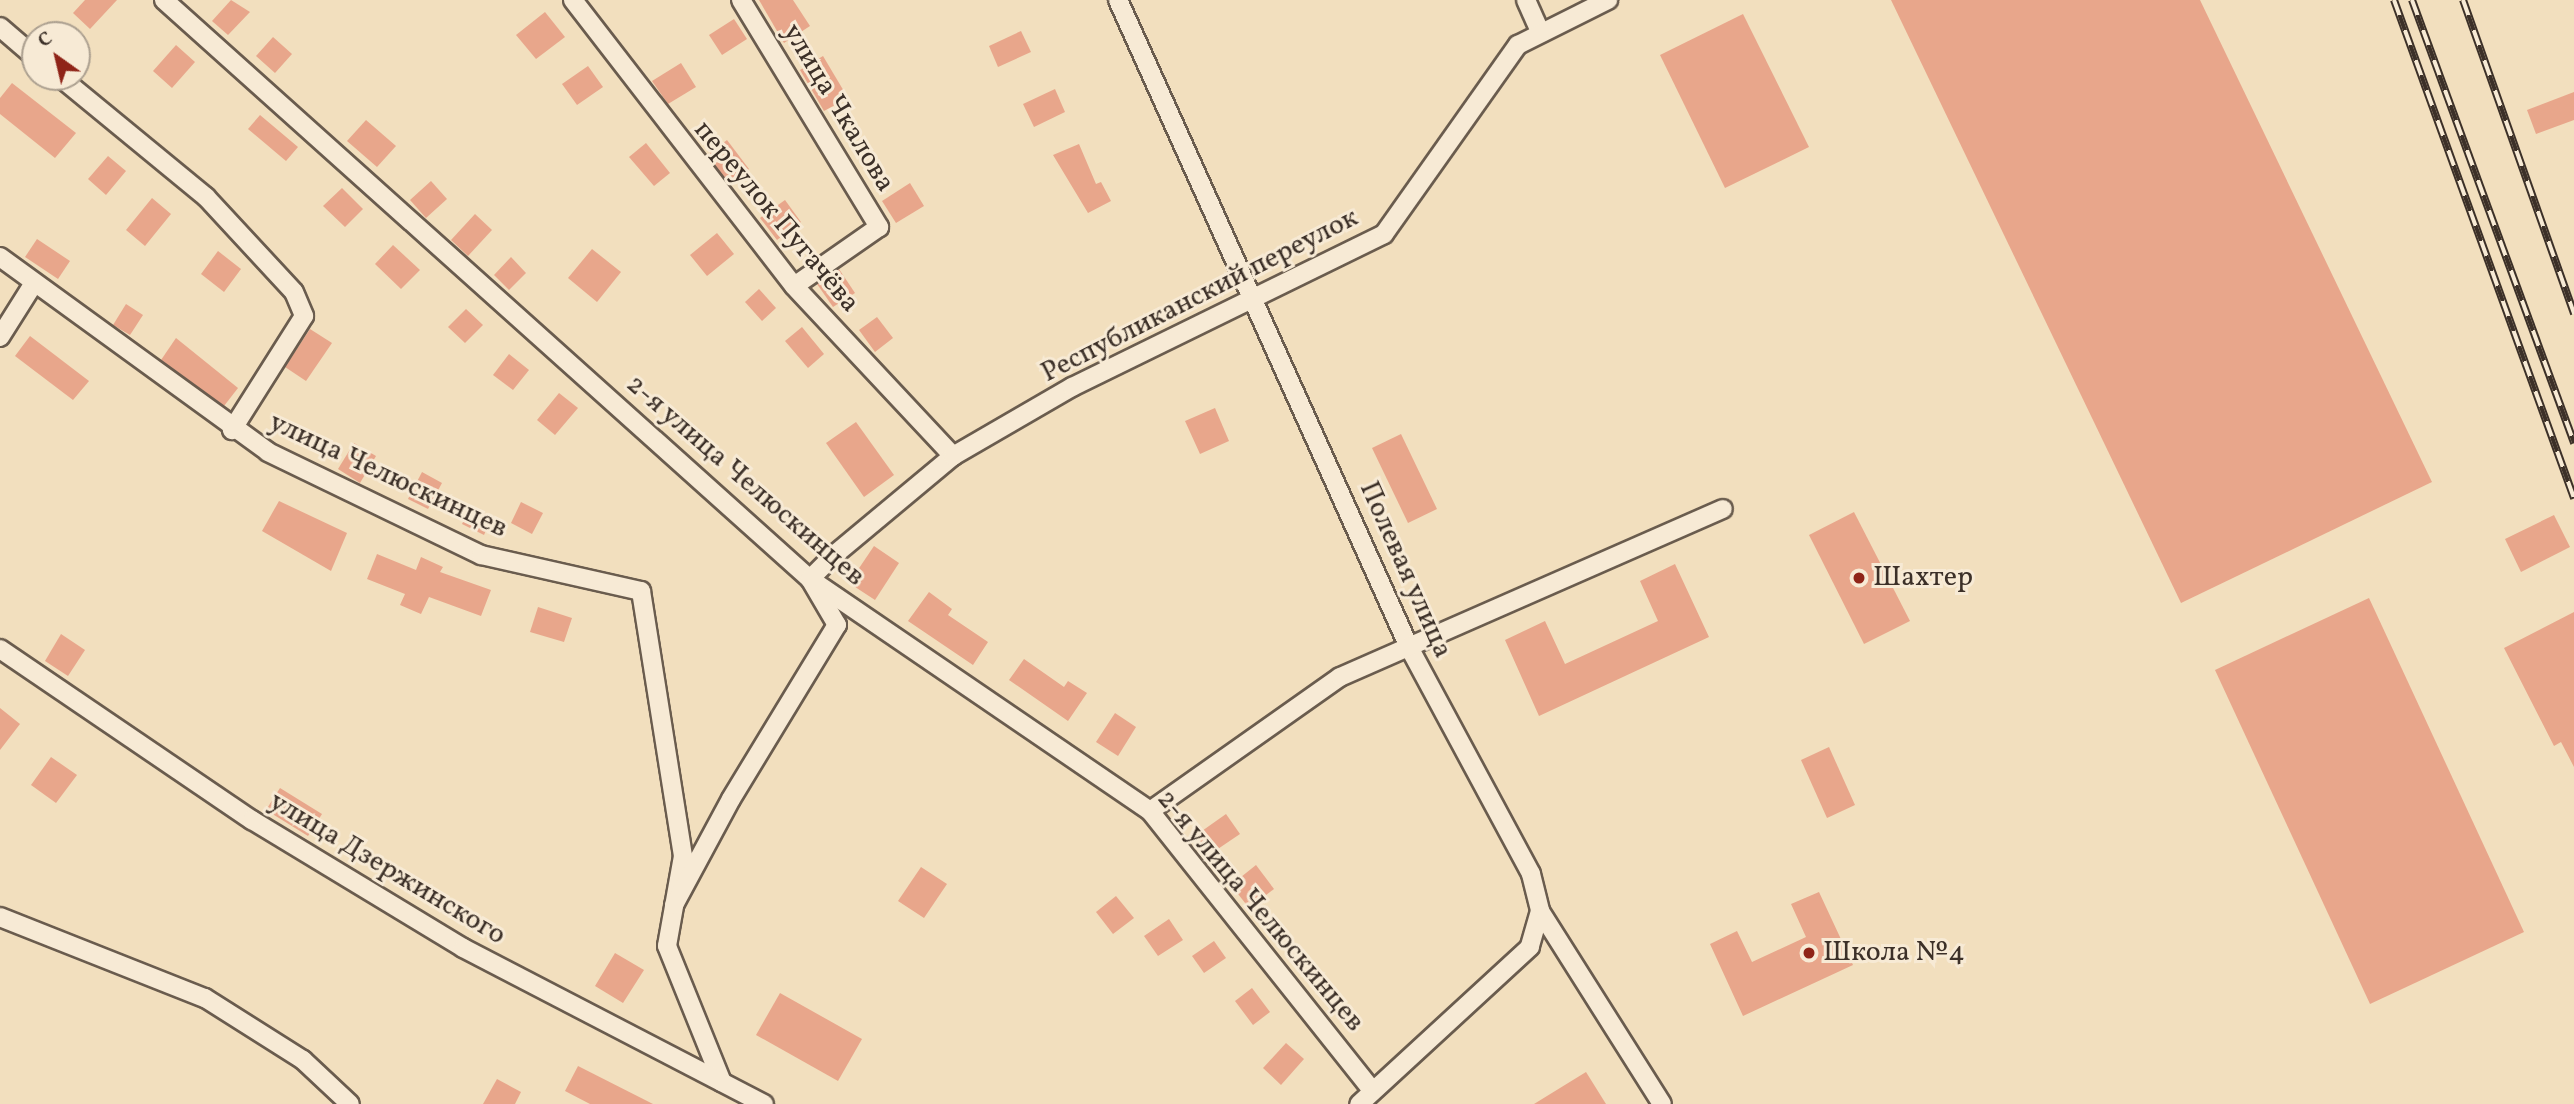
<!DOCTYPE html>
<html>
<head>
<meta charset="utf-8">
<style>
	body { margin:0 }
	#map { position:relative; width:2574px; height:1104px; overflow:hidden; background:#f2dfbe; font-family:Vollkorn,serif }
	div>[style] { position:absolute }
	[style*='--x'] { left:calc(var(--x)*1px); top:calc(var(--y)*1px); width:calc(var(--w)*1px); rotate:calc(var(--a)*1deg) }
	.building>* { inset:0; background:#e8a68b }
	.roads { filter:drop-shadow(2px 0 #6a5c4e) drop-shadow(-2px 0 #6a5c4e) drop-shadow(0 2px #6a5c4e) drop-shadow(0 -2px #6a5c4e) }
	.minor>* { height:18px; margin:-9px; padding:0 9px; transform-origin:9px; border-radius:9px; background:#f7ead5 }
	.rail>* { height:8px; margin-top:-4px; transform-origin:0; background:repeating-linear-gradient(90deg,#f7ead5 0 16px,#3c3028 0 32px); box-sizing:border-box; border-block:2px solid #3c3028 }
	.dots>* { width:19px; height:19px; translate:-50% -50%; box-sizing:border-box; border:4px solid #f7ead5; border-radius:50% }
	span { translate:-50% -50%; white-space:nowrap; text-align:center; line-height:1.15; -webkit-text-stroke:6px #f7ead5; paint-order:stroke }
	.street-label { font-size:28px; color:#3c3028 }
	.poi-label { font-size:28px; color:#3c3028 }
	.left { translate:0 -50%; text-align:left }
	.north { position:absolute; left:21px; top:21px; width:70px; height:70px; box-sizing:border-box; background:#f7ead5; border:2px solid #aca090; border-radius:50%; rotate:326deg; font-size:19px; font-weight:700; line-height:28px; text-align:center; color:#3c3028 }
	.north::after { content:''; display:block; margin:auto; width:24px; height:32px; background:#8f2418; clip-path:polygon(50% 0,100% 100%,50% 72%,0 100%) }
</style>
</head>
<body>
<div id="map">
	<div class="building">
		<div style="clip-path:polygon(85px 0,117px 0,90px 29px,73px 13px)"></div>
		<div style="clip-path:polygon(231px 0,250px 12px,228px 35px,212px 21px)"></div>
		<div style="clip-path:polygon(759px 0,793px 0,810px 26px,784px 43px)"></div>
		<div style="clip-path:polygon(1891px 0,2200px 0,2432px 482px,2181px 603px)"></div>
		<div style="clip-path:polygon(545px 12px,565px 37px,536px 59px,516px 35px)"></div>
		<div style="clip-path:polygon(1743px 14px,1809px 147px,1725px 188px,1660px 55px)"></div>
		<div style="clip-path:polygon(734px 19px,747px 39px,722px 55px,709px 35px)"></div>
		<div style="clip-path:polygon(1021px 31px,1031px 52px,998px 67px,989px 46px)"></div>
		<div style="clip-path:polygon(273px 37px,292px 54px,275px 73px,256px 56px)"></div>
		<div style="clip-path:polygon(176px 45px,195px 62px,172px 88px,153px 71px)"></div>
		<div style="clip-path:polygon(823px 56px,848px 98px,824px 111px,800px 70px)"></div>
		<div style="clip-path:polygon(681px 63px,696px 87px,668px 104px,652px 81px)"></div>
		<div style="clip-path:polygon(588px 66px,603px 87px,577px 105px,562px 84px)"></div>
		<div style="clip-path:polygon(12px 83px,76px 133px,55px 158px,0 114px,0 98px)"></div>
		<div style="clip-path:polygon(1055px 89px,1065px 112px,1034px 127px,1023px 104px)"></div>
		<div style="clip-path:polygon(2574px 92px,2574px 120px,2536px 134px,2527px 110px)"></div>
		<div style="clip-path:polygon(260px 115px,298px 147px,286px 161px,248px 129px)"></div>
		<div style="clip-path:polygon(366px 120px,396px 146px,377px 167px,347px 141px)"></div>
		<div style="clip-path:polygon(727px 140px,749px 169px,729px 184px,707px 155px)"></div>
		<div style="clip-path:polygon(646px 143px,670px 173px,654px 186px,629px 157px)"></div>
		<div style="clip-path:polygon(1079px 144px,1096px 184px,1101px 182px,1111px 201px,1088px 213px,1053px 155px)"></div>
		<div style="clip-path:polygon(108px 156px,126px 171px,106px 195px,88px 179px)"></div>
		<div style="clip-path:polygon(431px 181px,447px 199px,426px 218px,410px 200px)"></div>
		<div style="clip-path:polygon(910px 183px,924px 206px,896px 223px,882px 201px)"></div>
		<div style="clip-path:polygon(342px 188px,363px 209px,345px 227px,323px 206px)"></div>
		<div style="clip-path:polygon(152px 198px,171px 214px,145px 246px,126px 230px)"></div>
		<div style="clip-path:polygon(785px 200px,801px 222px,777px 240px,760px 218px)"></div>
		<div style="clip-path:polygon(475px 214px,492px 230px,468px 256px,451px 240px)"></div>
		<div style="clip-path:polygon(717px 233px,734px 254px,707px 276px,690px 255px)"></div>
		<div style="clip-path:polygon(37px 239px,70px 261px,58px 279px,25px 257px)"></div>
		<div style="clip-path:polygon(393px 245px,420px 270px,401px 289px,375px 264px)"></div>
		<div style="clip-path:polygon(592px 249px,621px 272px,597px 302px,568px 278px)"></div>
		<div style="clip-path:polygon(218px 251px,241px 269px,224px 292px,201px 274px)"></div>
		<div style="clip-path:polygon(511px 257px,526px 273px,509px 290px,494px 275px)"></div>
		<div style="clip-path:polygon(839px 269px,855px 293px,833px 307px,817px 284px)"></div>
		<div style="clip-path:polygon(759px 289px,776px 308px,762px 321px,745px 302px)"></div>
		<div style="clip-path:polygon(126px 304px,143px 315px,130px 335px,113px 325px)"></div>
		<div style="clip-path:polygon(466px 309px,483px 325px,465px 343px,448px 327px)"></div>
		<div style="clip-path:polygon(877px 317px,893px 338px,875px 352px,859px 330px)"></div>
		<div style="clip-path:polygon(802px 327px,824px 354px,808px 368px,785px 341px)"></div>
		<div style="clip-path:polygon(310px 329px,332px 343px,306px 381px,285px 367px)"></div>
		<div style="clip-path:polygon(30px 336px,89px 381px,73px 400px,15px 356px)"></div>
		<div style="clip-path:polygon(176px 338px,238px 388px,224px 406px,161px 360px)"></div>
		<div style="clip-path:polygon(509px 354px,529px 370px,513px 390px,493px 375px)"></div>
		<div style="clip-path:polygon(559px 393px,578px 408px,555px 435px,537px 420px)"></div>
		<div style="clip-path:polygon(1215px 408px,1229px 441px,1200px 454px,1185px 421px)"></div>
		<div style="clip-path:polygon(856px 422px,894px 475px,864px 497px,826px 443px)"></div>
		<div style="clip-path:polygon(1401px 434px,1437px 509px,1408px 523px,1372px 448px)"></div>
		<div style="clip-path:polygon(354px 443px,376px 456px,360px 483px,338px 469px)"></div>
		<div style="clip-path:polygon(422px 472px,442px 483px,428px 509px,408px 499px)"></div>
		<div style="clip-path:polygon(279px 501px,347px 533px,331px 571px,262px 531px)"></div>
		<div style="clip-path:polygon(521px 502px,543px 513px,532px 534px,511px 523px)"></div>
		<div style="clip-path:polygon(471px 507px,492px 517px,484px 535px,462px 524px)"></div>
		<div style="clip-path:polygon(1854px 512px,1910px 621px,1864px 644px,1809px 535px)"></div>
		<div style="clip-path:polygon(2554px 515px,2570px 547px,2521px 572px,2505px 539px)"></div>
		<div style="clip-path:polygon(874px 546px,899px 563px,875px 600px,849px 583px)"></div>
		<div style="clip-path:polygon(377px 554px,416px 570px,421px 557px,443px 567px,440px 572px,491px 590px,481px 616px,429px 597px,421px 614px,400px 605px,405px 594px,367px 579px)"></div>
		<div style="clip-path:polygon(1675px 564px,1709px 637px,1539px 716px,1505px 640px,1545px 621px,1565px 664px,1658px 621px,1640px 581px)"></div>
		<div style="clip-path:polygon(929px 592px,952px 609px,948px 615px,988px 642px,973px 665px,908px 621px)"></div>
		<div style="clip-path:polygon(2369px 598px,2524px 932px,2370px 1004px,2215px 670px)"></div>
		<div style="clip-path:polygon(538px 607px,572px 618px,564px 642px,530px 632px)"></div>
		<div style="clip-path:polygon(2574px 612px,2574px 767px,2561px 742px,2554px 746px,2504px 648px)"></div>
		<div style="clip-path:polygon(61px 634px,85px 650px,68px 676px,45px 661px)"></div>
		<div style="clip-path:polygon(1024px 659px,1064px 687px,1068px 681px,1087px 693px,1068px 721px,1009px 680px)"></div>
		<div style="clip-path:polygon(0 708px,20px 724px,0 750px)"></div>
		<div style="clip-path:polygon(1115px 713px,1136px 727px,1118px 756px,1096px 742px)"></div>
		<div style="clip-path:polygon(1829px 747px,1855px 805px,1827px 818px,1801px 760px)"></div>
		<div style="clip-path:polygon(51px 757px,77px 775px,56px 803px,31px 785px)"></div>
		<div style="clip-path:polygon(280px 788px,322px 814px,308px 836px,266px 810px)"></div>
		<div style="clip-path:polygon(1226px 814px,1240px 834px,1206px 857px,1192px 838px)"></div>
		<div style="clip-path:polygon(1256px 865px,1274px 889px,1249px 908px,1231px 885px)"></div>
		<div style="clip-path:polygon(921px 867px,947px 884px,924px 918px,898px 901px)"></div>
		<div style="clip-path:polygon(1819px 892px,1853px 965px,1743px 1016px,1710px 944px,1737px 931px,1752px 962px,1806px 937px,1791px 904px)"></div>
		<div style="clip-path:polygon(1116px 896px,1134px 918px,1113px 934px,1096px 912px)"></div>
		<div style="clip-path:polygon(1169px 919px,1183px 940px,1158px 956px,1144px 936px)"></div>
		<div style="clip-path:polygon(1214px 941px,1226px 958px,1204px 973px,1192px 956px)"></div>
		<div style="clip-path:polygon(615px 953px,644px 970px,623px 1003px,595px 986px)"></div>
		<div style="clip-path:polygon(1252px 988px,1270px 1012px,1253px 1025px,1235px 1001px)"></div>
		<div style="clip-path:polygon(780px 993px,862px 1039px,838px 1081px,756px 1035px)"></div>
		<div style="clip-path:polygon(1286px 1043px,1304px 1059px,1281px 1085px,1263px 1068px)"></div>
		<div style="clip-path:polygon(578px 1066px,653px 1104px,590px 1104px,565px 1091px)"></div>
		<div style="clip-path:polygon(1586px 1072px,1606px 1104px,1534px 1104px)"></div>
		<div style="clip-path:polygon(497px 1079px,521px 1092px,515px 1104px,483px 1104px)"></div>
	</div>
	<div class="roads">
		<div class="minor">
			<div style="--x:164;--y:0;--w:868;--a:41.87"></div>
			<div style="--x:810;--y:579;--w:412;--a:34.3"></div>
			<div style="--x:1150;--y:811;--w:355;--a:51.5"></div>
			<div style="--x:573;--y:0;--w:361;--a:52.3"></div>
			<div style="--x:794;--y:286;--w:233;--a:46.9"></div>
			<div style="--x:741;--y:0;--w:266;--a:58.7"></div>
			<div style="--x:879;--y:227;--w:103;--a:145.2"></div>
			<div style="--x:1118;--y:0;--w:712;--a:65.78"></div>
			<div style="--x:1410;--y:649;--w:255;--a:61.7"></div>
			<div style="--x:1531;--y:874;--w:38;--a:76"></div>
			<div style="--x:1540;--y:911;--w:37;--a:106"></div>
			<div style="--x:1530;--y:947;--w:232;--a:137.4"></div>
			<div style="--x:1526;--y:0;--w:36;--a:66"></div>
			<div style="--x:0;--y:27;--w:46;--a:40.6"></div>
			<div style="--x:60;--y:77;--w:189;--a:39.4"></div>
			<div style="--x:206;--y:197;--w:129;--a:47.2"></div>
			<div style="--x:294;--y:292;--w:26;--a:67"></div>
			<div style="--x:304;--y:316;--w:135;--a:122.3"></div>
			<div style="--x:0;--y:257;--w:331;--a:36"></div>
			<div style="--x:268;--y:452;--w:237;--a:25.8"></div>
			<div style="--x:481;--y:555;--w:164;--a:12.7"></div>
			<div style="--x:641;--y:591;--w:268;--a:81"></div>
			<div style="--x:683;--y:856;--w:91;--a:100.1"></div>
			<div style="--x:667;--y:946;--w:147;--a:68"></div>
			<div style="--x:0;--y:337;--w:64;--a:-57.8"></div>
			<div style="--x:0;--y:649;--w:305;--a:34.2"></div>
			<div style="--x:252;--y:820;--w:247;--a:31.2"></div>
			<div style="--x:463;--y:948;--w:339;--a:27.4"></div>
			<div style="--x:1150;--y:811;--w:232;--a:-35.2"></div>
			<div style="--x:1340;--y:677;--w:418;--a:-23.7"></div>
			<div style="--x:674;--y:905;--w:120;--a:-61.7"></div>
			<div style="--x:731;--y:799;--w:204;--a:-58.7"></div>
			<div style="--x:837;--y:625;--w:53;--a:-120.4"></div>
			<div style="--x:810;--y:579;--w:33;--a:-45"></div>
			<div style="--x:833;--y:556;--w:156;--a:-39.8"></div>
			<div style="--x:953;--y:456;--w:138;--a:-30.1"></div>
			<div style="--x:1072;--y:387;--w:347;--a:-26.1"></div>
			<div style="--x:1384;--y:234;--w:232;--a:-54.7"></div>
			<div style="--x:1518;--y:45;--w:101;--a:-26.6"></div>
			<div style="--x:1540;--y:911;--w:228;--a:57.7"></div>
			<div style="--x:0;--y:917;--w:220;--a:21.6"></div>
			<div style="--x:205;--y:998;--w:116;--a:32.3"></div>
			<div style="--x:303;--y:1060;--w:64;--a:43.1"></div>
		</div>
	</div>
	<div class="rail">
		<div style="--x:2394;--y:0;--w:530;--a:70.13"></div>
		<div style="--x:2412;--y:0;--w:472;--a:69.9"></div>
		<div style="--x:2463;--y:0;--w:333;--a:70.5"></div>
	</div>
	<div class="dots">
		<div style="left:1859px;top:578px;background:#8f2418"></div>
		<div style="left:1809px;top:953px;background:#8f2418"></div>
	</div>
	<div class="street-label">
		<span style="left:838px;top:108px;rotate:59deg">улица Чкалова</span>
		<span style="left:776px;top:217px;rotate:50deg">переулок Пугачёва</span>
		<span style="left:1200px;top:296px;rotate:-27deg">Республиканский переулок</span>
		<span style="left:388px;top:476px;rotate:25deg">улица Челюскинцев</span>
		<span style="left:745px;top:481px;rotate:41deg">2-я улица Челюскинцев</span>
		<span style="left:1405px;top:570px;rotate:66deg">Полевая улица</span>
		<span style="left:387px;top:869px;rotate:31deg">улица Дзержинского</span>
		<span style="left:1260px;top:911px;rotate:50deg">2-я улица Челюскинцев</span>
	</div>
	<div class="poi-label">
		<span class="left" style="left:1873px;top:578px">Шахтер</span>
		<span class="left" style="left:1823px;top:953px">Школа №4</span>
	</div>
	<div class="north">С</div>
</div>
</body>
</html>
